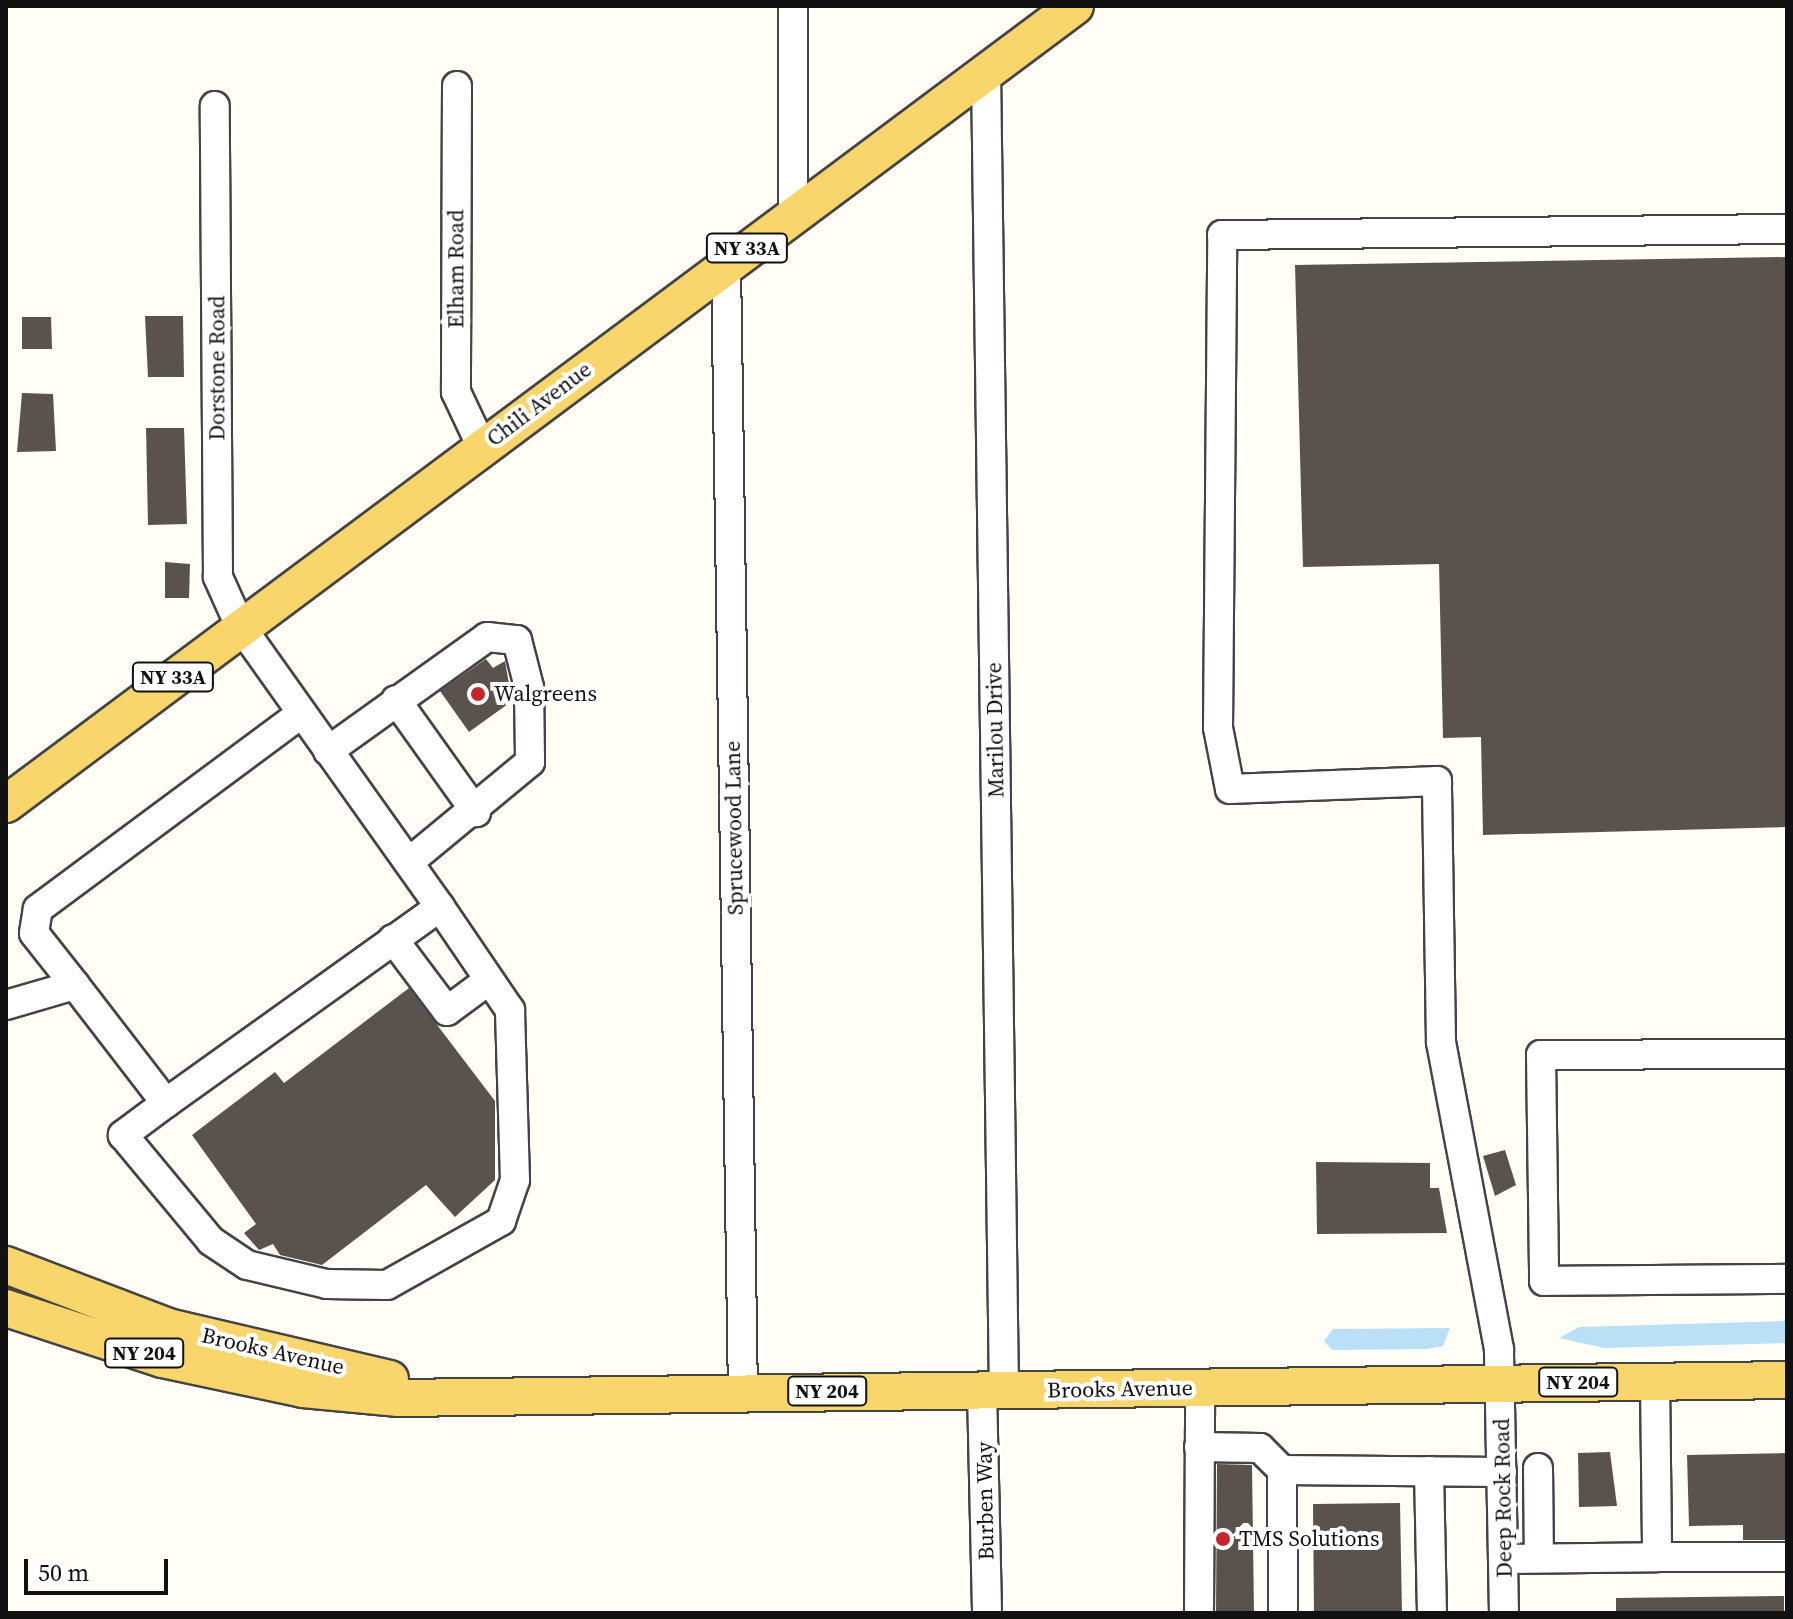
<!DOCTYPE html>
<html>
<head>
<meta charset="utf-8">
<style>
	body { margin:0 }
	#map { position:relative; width:1793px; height:1619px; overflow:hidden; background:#fffdf5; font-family:"Source Serif 4",serif }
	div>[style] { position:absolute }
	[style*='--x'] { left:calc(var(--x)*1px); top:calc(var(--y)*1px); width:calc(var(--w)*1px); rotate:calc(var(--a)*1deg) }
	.water>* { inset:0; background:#b9e0f7 }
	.building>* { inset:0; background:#5a524d }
	.roads { filter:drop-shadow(2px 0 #444) drop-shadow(-2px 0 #444) drop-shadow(0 2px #444) drop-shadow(0 -2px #444) }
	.minor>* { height:28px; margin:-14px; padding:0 14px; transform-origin:14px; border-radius:14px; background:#fff }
	.major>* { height:36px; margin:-18px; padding:0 18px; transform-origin:18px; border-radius:18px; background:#f9d66b }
	.dots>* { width:22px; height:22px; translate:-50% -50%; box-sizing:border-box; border:4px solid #fff; border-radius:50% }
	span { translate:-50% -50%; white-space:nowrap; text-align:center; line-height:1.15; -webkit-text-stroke:8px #fff; paint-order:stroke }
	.shield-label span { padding:2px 6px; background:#fff; border:2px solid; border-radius:6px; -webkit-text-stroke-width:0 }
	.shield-label { font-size:20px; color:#111; font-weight:700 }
	.street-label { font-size:22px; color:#111 }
	.poi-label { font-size:22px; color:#111 }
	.left { translate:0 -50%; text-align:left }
	.frame { position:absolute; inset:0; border:8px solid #111; pointer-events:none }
	.scale { position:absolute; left:24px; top:1559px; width:144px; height:36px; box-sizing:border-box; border:4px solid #111; border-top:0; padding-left:10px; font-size:24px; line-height:28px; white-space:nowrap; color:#111; -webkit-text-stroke:6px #fff; paint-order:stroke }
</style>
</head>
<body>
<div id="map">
	<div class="water">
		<div style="clip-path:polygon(1787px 1321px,1787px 1343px,1604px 1348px,1559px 1338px,1579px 1327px)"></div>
		<div style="clip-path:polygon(1450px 1328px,1443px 1346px,1427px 1349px,1332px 1350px,1324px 1341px,1333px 1329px)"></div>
	</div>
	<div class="building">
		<div style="clip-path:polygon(1787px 257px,1787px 827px,1483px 835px,1481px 737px,1443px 738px,1439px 564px,1303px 567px,1295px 265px)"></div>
		<div style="clip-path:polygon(145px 316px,183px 316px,184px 377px,148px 377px)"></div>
		<div style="clip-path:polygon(22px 317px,51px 317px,52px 349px,22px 349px)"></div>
		<div style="clip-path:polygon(22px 393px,53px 394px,56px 451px,17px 452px)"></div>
		<div style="clip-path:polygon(146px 428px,184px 428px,187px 524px,148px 525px)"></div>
		<div style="clip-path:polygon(165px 562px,190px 564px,189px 598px,165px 598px)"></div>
		<div style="clip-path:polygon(486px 659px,493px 668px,505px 661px,512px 701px,469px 732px,440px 691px)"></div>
		<div style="clip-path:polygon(409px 988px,495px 1101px,495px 1180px,455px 1217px,426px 1185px,322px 1265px,280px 1255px,273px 1244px,259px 1250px,244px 1233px,256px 1224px,192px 1135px,275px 1072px,284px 1083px)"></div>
		<div style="clip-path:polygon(1505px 1150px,1516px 1185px,1495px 1196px,1483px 1156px)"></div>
		<div style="clip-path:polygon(1316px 1162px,1430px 1163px,1430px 1188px,1439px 1188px,1447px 1233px,1317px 1234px)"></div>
		<div style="clip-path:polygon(1610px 1452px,1617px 1506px,1579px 1507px,1578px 1453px)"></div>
		<div style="clip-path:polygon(1787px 1453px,1787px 1540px,1743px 1540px,1743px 1525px,1689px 1526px,1687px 1455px)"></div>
		<div style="clip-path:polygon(1217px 1464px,1252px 1465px,1254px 1613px,1216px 1613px)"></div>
		<div style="clip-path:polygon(1400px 1503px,1402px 1613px,1314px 1613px,1313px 1504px)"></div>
		<div style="clip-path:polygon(1784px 1596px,1784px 1613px,1616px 1613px,1616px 1598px)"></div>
	</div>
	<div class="roads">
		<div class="minor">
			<div style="--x:793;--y:6;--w:207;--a:90"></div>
			<div style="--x:986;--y:70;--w:1320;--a:89.22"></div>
			<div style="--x:457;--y:86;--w:306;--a:90.2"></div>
			<div style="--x:456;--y:392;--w:61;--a:64.7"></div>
			<div style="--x:726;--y:264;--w:1128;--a:89.14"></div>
			<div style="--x:396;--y:700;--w:138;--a:54.5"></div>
			<div style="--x:328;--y:751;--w:196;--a:-35.6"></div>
			<div style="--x:487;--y:637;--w:30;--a:6"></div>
			<div style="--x:517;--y:640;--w:49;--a:75.7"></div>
			<div style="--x:529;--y:687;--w:75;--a:89.2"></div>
			<div style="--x:530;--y:762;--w:157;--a:140.4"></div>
			<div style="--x:393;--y:939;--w:90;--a:53.1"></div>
			<div style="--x:447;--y:1011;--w:52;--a:-36.4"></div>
			<div style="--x:75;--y:985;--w:66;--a:-128.3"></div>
			<div style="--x:34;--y:933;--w:24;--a:-81"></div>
			<div style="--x:38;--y:909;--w:327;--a:-36.6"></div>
			<div style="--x:6;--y:1005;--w:72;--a:-16.2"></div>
			<div style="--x:75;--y:985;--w:149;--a:52.4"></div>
			<div style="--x:166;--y:1103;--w:337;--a:-35.6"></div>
			<div style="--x:440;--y:907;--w:345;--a:-125.4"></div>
			<div style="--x:240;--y:626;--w:54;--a:-114.2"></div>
			<div style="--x:218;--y:577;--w:471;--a:-90.4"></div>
			<div style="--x:1787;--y:1054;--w:246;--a:179.8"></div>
			<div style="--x:1541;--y:1055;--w:226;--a:89.2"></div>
			<div style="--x:1544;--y:1281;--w:243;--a:-0.5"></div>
			<div style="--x:166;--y:1103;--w:54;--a:143.3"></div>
			<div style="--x:123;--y:1135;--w:138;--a:50.3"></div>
			<div style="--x:211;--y:1241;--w:43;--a:33.7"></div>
			<div style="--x:247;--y:1265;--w:82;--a:13.4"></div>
			<div style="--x:327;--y:1284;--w:60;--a:1"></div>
			<div style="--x:387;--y:1285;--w:131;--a:-29.3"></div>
			<div style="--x:501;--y:1221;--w:43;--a:-71.1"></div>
			<div style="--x:515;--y:1180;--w:170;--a:-91.7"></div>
			<div style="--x:510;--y:1010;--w:125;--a:-124.2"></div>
			<div style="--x:1655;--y:1381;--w:176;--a:89.3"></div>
			<div style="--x:1657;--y:1557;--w:130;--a:0"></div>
			<div style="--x:982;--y:1390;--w:223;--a:88.7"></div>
			<div style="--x:1199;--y:1447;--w:61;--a:0.9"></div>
			<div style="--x:1260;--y:1448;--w:31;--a:45"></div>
			<div style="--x:1282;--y:1470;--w:220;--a:0.5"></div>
			<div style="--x:1538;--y:1468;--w:90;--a:89.4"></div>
			<div style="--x:1282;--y:1470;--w:143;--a:89.6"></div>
			<div style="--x:1429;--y:1471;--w:142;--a:88.8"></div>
			<div style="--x:1504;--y:1559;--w:153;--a:-0.7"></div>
			<div style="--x:1199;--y:1613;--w:225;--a:-89.7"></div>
			<div style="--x:1504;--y:1613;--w:264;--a:-91.1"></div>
			<div style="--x:1499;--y:1349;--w:312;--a:-100.7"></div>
			<div style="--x:1441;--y:1042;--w:261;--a:-90.9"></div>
			<div style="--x:1437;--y:781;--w:207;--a:177.8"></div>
			<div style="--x:1230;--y:789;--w:62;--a:-101.1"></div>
			<div style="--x:1218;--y:728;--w:493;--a:-89.5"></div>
			<div style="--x:1222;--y:235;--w:565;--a:-0.61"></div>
		</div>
		<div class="major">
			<div style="--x:6;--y:804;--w:1334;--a:-36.74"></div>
			<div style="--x:6;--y:1265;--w:173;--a:20.9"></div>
			<div style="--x:168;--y:1327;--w:228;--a:13.2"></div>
			<div style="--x:6;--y:1308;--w:164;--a:18.1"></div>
			<div style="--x:162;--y:1359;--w:144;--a:12"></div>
			<div style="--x:303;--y:1389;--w:96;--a:5.4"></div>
			<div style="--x:399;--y:1398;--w:1388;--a:-0.74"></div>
		</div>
	</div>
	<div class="dots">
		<div style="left:478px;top:694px;background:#c4262e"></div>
		<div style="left:1223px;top:1539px;background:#c4262e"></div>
	</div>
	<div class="shield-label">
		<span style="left:747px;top:248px">NY 33A</span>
		<span style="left:173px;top:677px">NY 33A</span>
		<span style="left:144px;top:1353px">NY 204</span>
		<span style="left:1578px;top:1382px">NY 204</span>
		<span style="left:827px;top:1391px">NY 204</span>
	</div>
	<div class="street-label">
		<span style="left:456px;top:269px;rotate:-90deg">Elham Road</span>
		<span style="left:217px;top:368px;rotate:-90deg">Dorstone Road</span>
		<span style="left:539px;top:404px;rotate:-37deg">Chili Avenue</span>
		<span style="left:995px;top:730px;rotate:-91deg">Marilou Drive</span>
		<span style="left:734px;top:828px;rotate:-91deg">Sprucewood Lane</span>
		<span style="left:273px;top:1351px;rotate:13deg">Brooks Avenue</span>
		<span style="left:1120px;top:1389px;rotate:-1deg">Brooks Avenue</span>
		<span style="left:1503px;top:1498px;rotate:-91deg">Deep Rock Road</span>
		<span style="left:985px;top:1501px;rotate:-91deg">Burben Way</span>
	</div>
	<div class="poi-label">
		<span class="left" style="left:494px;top:694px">Walgreens</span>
		<span class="left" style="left:1239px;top:1539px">TMS Solutions</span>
	</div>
	<div class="frame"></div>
	<div class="scale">50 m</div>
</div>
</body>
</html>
